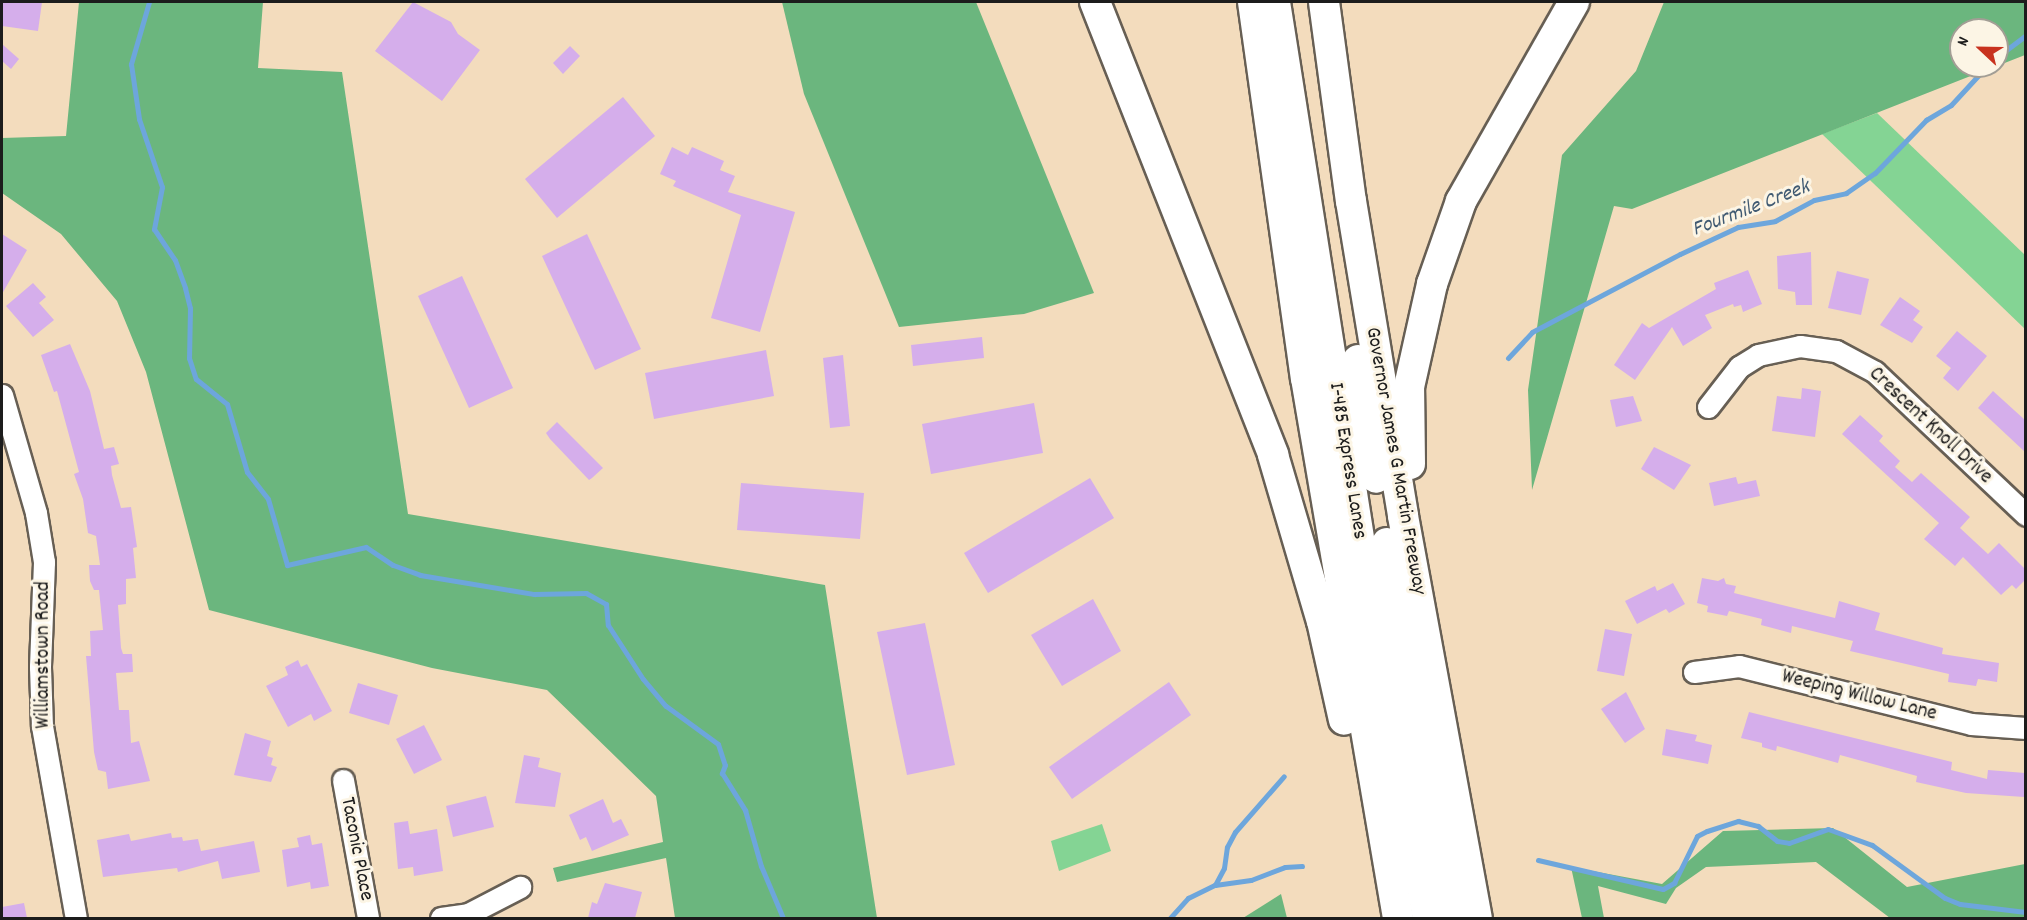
<!DOCTYPE html>
<html>
<head>
<meta charset="utf-8">
<style>
	body { margin:0 }
	#map { position:relative; width:2027px; height:920px; overflow:hidden; background:#f3dcbd; font-family:Dekko,sans-serif }
	div>[style] { position:absolute }
	[style*='--x'] { left:calc(var(--x)*1px); top:calc(var(--y)*1px); width:calc(var(--w)*1px); rotate:calc(var(--a)*1deg) }
	.green>* { inset:0; background:#84d494 }
	.forest>* { inset:0; background:#6bb67e }
	.stream>* { height:5px; margin:-2.5px; padding:0 2.5px; transform-origin:2.5px; border-radius:2.5px; background:#6da6dc }
	.building>* { inset:0; background:#d5aeeb }
	.roads { filter:drop-shadow(2px 0 #675f54) drop-shadow(-2px 0 #675f54) drop-shadow(0 2px #675f54) drop-shadow(0 -2px #675f54) }
	.minor>* { height:21px; margin:-10.5px; padding:0 10.5px; transform-origin:10.5px; border-radius:10.5px; background:#fff }
	.highway>* { height:30px; margin:-15px; padding:0 15px; transform-origin:15px; border-radius:15px; background:#fff }
	span { translate:-50% -50%; white-space:nowrap; text-align:center; line-height:1.15; -webkit-text-stroke:6px #fcf5e5; paint-order:stroke }
	.street-label { font-size:21px; color:#1c1c1c }
	.water-label { font-size:22px; color:#405a72; font-style:italic }
	.frame { position:absolute; inset:0; border:3px solid #1c1c1c; pointer-events:none }
	.north { position:absolute; left:1949px; top:18px; width:60px; height:60px; box-sizing:border-box; background:#fcf5e5; border:2px solid #a29e95; border-radius:50%; rotate:292deg; font-size:16px; font-weight:700; line-height:24px; text-align:center; color:#1c1c1c }
	.north::after { content:''; display:block; margin:auto; width:21px; height:27px; background:#c8321e; clip-path:polygon(50% 0,100% 100%,50% 72%,0 100%) }
</style>
</head>
<body>
<div id="map">
	<div class="green">
		<div style="clip-path:polygon(1877px 113px,2025px 255px,2025px 329px,1822px 134px)"></div>
		<div style="clip-path:polygon(1102px 824px,1111px 851px,1059px 871px,1051px 841px)"></div>
	</div>
	<div class="forest">
		<div style="clip-path:polygon(79px 2px,263px 2px,258px 68px,342px 72px,408px 514px,825px 585px,877px 918px,675px 918px,666px 858px,557px 882px,553px 868px,663px 842px,656px 796px,547px 690px,432px 668px,209px 610px,146px 372px,117px 301px,61px 234px,2px 193px,2px 138px,66px 136px)"></div>
		<div style="clip-path:polygon(782px 2px,976px 2px,1094px 293px,1024px 314px,899px 327px,804px 94px)"></div>
		<div style="clip-path:polygon(1664px 2px,2025px 2px,2025px 55px,1997px 66px,1997px 30px,1961px 30px,1961px 66px,1996px 66px,1632px 209px,1614px 206px,1532px 490px,1528px 390px,1562px 155px,1636px 71px)"></div>
		<div style="clip-path:polygon(1833px 828px,1907px 887px,2025px 864px,2025px 918px,1890px 918px,1816px 862px,1706px 867px,1676px 888px,1666px 904px,1598px 886px,1604px 918px,1582px 918px,1571px 867px,1662px 884px,1723px 831px)"></div>
		<div style="clip-path:polygon(1281px 894px,1287px 918px,1243px 918px)"></div>
	</div>
	<div class="stream">
		<div style="--x:149;--y:2;--w:65;--a:106.2"></div>
		<div style="--x:131;--y:64;--w:56;--a:81.7"></div>
		<div style="--x:139;--y:119;--w:72;--a:71.3"></div>
		<div style="--x:162;--y:187;--w:43;--a:100.8"></div>
		<div style="--x:154;--y:229;--w:37;--a:56"></div>
		<div style="--x:175;--y:260;--w:30;--a:70"></div>
		<div style="--x:185;--y:288;--w:21;--a:76"></div>
		<div style="--x:190;--y:308;--w:50;--a:91.1"></div>
		<div style="--x:189;--y:358;--w:22;--a:72"></div>
		<div style="--x:196;--y:379;--w:40;--a:39"></div>
		<div style="--x:227;--y:404;--w:71;--a:73.6"></div>
		<div style="--x:247;--y:472;--w:34;--a:52"></div>
		<div style="--x:268;--y:499;--w:69;--a:73.9"></div>
		<div style="--x:287;--y:565;--w:81;--a:-12.8"></div>
		<div style="--x:366;--y:547;--w:32;--a:34"></div>
		<div style="--x:393;--y:565;--w:29;--a:20"></div>
		<div style="--x:420;--y:575;--w:116;--a:9.5"></div>
		<div style="--x:534;--y:594;--w:52;--a:-1.1"></div>
		<div style="--x:586;--y:593;--w:23;--a:29"></div>
		<div style="--x:606;--y:604;--w:21;--a:85"></div>
		<div style="--x:608;--y:625;--w:64;--a:57.1"></div>
		<div style="--x:643;--y:679;--w:35;--a:50"></div>
		<div style="--x:666;--y:706;--w:64;--a:36.2"></div>
		<div style="--x:718;--y:744;--w:22;--a:72"></div>
		<div style="--x:725;--y:765;--w:9;--a:111"></div>
		<div style="--x:722;--y:773;--w:44;--a:58.1"></div>
		<div style="--x:745;--y:810;--w:58;--a:74.1"></div>
		<div style="--x:761;--y:866;--w:56;--a:67.1"></div>
		<div style="--x:1997;--y:57;--w:36;--a:-37"></div>
		<div style="--x:1508;--y:358;--w:35;--a:-47"></div>
		<div style="--x:1532;--y:332;--w:167;--a:-27.8"></div>
		<div style="--x:1680;--y:254;--w:64;--a:-25"></div>
		<div style="--x:1738;--y:227;--w:37;--a:-9"></div>
		<div style="--x:1775;--y:221;--w:44;--a:-28.3"></div>
		<div style="--x:1814;--y:200;--w:33;--a:-12"></div>
		<div style="--x:1846;--y:193;--w:35;--a:-35"></div>
		<div style="--x:1875;--y:173;--w:74;--a:-46.1"></div>
		<div style="--x:1926;--y:120;--w:29;--a:-31"></div>
		<div style="--x:1951;--y:105;--w:53;--a:-47.3"></div>
		<div style="--x:1538;--y:860;--w:128;--a:13.1"></div>
		<div style="--x:1663;--y:889;--w:13;--a:-29"></div>
		<div style="--x:1674;--y:883;--w:52;--a:-63.9"></div>
		<div style="--x:1697;--y:836;--w:11;--a:-27"></div>
		<div style="--x:1707;--y:831;--w:33;--a:-18"></div>
		<div style="--x:1738;--y:821;--w:21;--a:14"></div>
		<div style="--x:1758;--y:826;--w:24;--a:38"></div>
		<div style="--x:1777;--y:841;--w:12;--a:9"></div>
		<div style="--x:1789;--y:843;--w:41;--a:-19.7"></div>
		<div style="--x:1828;--y:829;--w:47;--a:20"></div>
		<div style="--x:1872;--y:845;--w:90;--a:36"></div>
		<div style="--x:1945;--y:898;--w:16;--a:22"></div>
		<div style="--x:1960;--y:904;--w:66;--a:6.9"></div>
		<div style="--x:1215;--y:885;--w:36;--a:-8"></div>
		<div style="--x:1251;--y:880;--w:36;--a:-21"></div>
		<div style="--x:1285;--y:867;--w:17;--a:-3"></div>
		<div style="--x:1170;--y:918;--w:27;--a:-48"></div>
		<div style="--x:1188;--y:898;--w:30;--a:-26"></div>
		<div style="--x:1215;--y:885;--w:19;--a:-62"></div>
		<div style="--x:1224;--y:868;--w:21;--a:-82"></div>
		<div style="--x:1227;--y:847;--w:17;--a:-62"></div>
		<div style="--x:1235;--y:832;--w:74;--a:-48.8"></div>
	</div>
	<div class="building">
		<div style="clip-path:polygon(2px 2px,42px 2px,38px 31px,2px 26px)"></div>
		<div style="clip-path:polygon(413px 2px,451px 22px,458px 34px,480px 50px,442px 101px,375px 51px)"></div>
		<div style="clip-path:polygon(2px 44px,19px 59px,11px 69px,2px 61px)"></div>
		<div style="clip-path:polygon(570px 46px,580px 56px,563px 74px,553px 63px)"></div>
		<div style="clip-path:polygon(623px 97px,655px 136px,557px 218px,525px 179px)"></div>
		<div style="clip-path:polygon(672px 147px,688px 155px,692px 147px,724px 161px,720px 170px,735px 176px,728px 192px,795px 212px,760px 332px,711px 318px,741px 215px,673px 186px,676px 181px,660px 174px)"></div>
		<div style="clip-path:polygon(2px 234px,27px 250px,2px 294px)"></div>
		<div style="clip-path:polygon(587px 234px,641px 349px,595px 370px,542px 256px)"></div>
		<div style="clip-path:polygon(1811px 252px,1812px 305px,1796px 305px,1795px 292px,1778px 289px,1777px 256px)"></div>
		<div style="clip-path:polygon(1748px 270px,1762px 304px,1743px 312px,1741px 305px,1734px 307px,1733px 304px,1705px 315px,1712px 328px,1683px 346px,1672px 327px,1635px 380px,1614px 365px,1642px 323px,1649px 328px,1716px 289px,1714px 283px)"></div>
		<div style="clip-path:polygon(1837px 271px,1869px 279px,1861px 315px,1828px 308px)"></div>
		<div style="clip-path:polygon(462px 276px,513px 388px,469px 408px,418px 296px)"></div>
		<div style="clip-path:polygon(33px 283px,46px 297px,39px 303px,54px 320px,33px 337px,6px 306px)"></div>
		<div style="clip-path:polygon(1900px 297px,1920px 311px,1913px 320px,1923px 327px,1912px 343px,1880px 325px)"></div>
		<div style="clip-path:polygon(1957px 331px,1987px 356px,1958px 391px,1943px 378px,1951px 368px,1936px 356px)"></div>
		<div style="clip-path:polygon(982px 337px,984px 358px,913px 366px,911px 345px)"></div>
		<div style="clip-path:polygon(70px 344px,90px 391px,104px 449px,114px 447px,119px 464px,111px 466px,112px 475px,121px 508px,131px 507px,137px 547px,133px 548px,136px 578px,126px 579px,126px 604px,118px 605px,121px 648px,123px 654px,132px 654px,133px 672px,116px 673px,119px 710px,129px 710px,131px 743px,139px 741px,150px 781px,108px 789px,106px 772px,98px 770px,94px 752px,86px 656px,91px 656px,90px 631px,103px 630px,99px 590px,94px 590px,90px 581px,89px 565px,100px 565px,96px 536px,88px 533px,83px 499px,74px 474px,79px 472px,57px 391px,54px 392px,41px 355px)"></div>
		<div style="clip-path:polygon(766px 350px,774px 396px,654px 419px,645px 373px)"></div>
		<div style="clip-path:polygon(843px 355px,850px 426px,830px 428px,823px 358px)"></div>
		<div style="clip-path:polygon(1802px 388px,1821px 391px,1815px 437px,1772px 431px,1777px 396px,1801px 399px)"></div>
		<div style="clip-path:polygon(1993px 391px,2025px 420px,2025px 452px,1978px 408px)"></div>
		<div style="clip-path:polygon(1633px 396px,1642px 421px,1616px 427px,1610px 400px)"></div>
		<div style="clip-path:polygon(1034px 403px,1043px 453px,931px 474px,922px 424px)"></div>
		<div style="clip-path:polygon(1860px 415px,1883px 436px,1879px 441px,1900px 461px,1895px 467px,1912px 482px,1921px 473px,1970px 517px,1960px 528px,1988px 554px,1999px 543px,2025px 569px,2025px 580px,2016px 589px,2012px 585px,2001px 595px,1963px 557px,1955px 566px,1924px 539px,1939px 523px,1842px 434px)"></div>
		<div style="clip-path:polygon(557px 422px,603px 468px,592px 478px,589px 480px,550px 439px,546px 433px)"></div>
		<div style="clip-path:polygon(1654px 447px,1691px 465px,1674px 490px,1641px 469px)"></div>
		<div style="clip-path:polygon(1736px 477px,1738px 484px,1756px 480px,1760px 496px,1714px 506px,1709px 483px)"></div>
		<div style="clip-path:polygon(1090px 478px,1114px 518px,988px 593px,964px 553px)"></div>
		<div style="clip-path:polygon(741px 483px,864px 493px,860px 539px,737px 530px)"></div>
		<div style="clip-path:polygon(1702px 578px,1718px 581px,1724px 578px,1726px 584px,1736px 586px,1734px 593px,1835px 618px,1839px 601px,1880px 613px,1875px 630px,1943px 648px,1942px 654px,1999px 663px,1997px 682px,1978px 679px,1976px 686px,1948px 682px,1949px 674px,1850px 651px,1853px 641px,1792px 626px,1791px 633px,1761px 625px,1762px 619px,1729px 611px,1727px 616px,1707px 612px,1708px 606px,1697px 603px)"></div>
		<div style="clip-path:polygon(1673px 583px,1685px 604px,1669px 613px,1666px 609px,1637px 624px,1625px 601px,1655px 586px,1657px 591px)"></div>
		<div style="clip-path:polygon(1093px 599px,1121px 651px,1062px 686px,1031px 635px)"></div>
		<div style="clip-path:polygon(925px 623px,955px 765px,907px 775px,877px 632px)"></div>
		<div style="clip-path:polygon(1605px 629px,1632px 634px,1624px 676px,1597px 671px)"></div>
		<div style="clip-path:polygon(298px 660px,301px 667px,307px 664px,332px 711px,314px 721px,311px 714px,288px 727px,266px 686px,288px 675px,285px 667px)"></div>
		<div style="clip-path:polygon(1169px 682px,1191px 715px,1072px 799px,1049px 767px)"></div>
		<div style="clip-path:polygon(358px 683px,398px 695px,389px 725px,349px 713px)"></div>
		<div style="clip-path:polygon(1626px 692px,1645px 729px,1625px 743px,1601px 709px)"></div>
		<div style="clip-path:polygon(1749px 712px,1952px 762px,1951px 770px,1987px 779px,1988px 770px,2025px 773px,2024px 797px,1966px 793px,1916px 782px,1917px 776px,1840px 755px,1838px 763px,1777px 746px,1776px 751px,1762px 747px,1762px 743px,1741px 738px)"></div>
		<div style="clip-path:polygon(424px 725px,442px 760px,414px 774px,396px 739px)"></div>
		<div style="clip-path:polygon(1666px 729px,1697px 735px,1695px 741px,1712px 745px,1708px 764px,1662px 755px)"></div>
		<div style="clip-path:polygon(245px 733px,271px 741px,267px 756px,273px 758px,271px 765px,277px 767px,271px 782px,234px 775px)"></div>
		<div style="clip-path:polygon(524px 755px,540px 758px,538px 767px,561px 773px,555px 807px,515px 803px)"></div>
		<div style="clip-path:polygon(486px 796px,494px 827px,453px 837px,446px 806px)"></div>
		<div style="clip-path:polygon(603px 799px,613px 823px,621px 819px,629px 835px,592px 851px,586px 837px,580px 840px,569px 815px)"></div>
		<div style="clip-path:polygon(408px 821px,410px 834px,437px 829px,443px 871px,414px 876px,413px 867px,398px 869px,394px 823px)"></div>
		<div style="clip-path:polygon(171px 833px,172px 838px,182px 837px,183px 841px,198px 839px,201px 851px,254px 841px,260px 872px,222px 879px,218px 861px,178px 872px,177px 868px,103px 877px,97px 840px,129px 834px,131px 841px)"></div>
		<div style="clip-path:polygon(310px 835px,312px 845px,322px 843px,329px 886px,311px 889px,310px 882px,287px 887px,282px 850px,299px 847px,297px 838px)"></div>
		<div style="clip-path:polygon(605px 883px,642px 892px,635px 918px,588px 918px,592px 902px,597px 904px)"></div>
		<div style="clip-path:polygon(24px 903px,27px 918px,2px 918px,2px 907px)"></div>
	</div>
	<div class="roads">
		<div class="minor">
			<div style="--x:2;--y:395;--w:123;--a:73.9"></div>
			<div style="--x:36;--y:513;--w:50;--a:80.7"></div>
			<div style="--x:44;--y:562;--w:105;--a:92.2"></div>
			<div style="--x:40;--y:667;--w:59;--a:88.1"></div>
			<div style="--x:42;--y:726;--w:195;--a:80"></div>
			<div style="--x:1708;--y:407;--w:51;--a:-52.2"></div>
			<div style="--x:1739;--y:367;--w:22;--a:-32"></div>
			<div style="--x:1758;--y:355;--w:43;--a:-12.1"></div>
			<div style="--x:1800;--y:346;--w:36;--a:8"></div>
			<div style="--x:1836;--y:351;--w:44;--a:28.3"></div>
			<div style="--x:1875;--y:372;--w:208;--a:43.4"></div>
			<div style="--x:1694;--y:672;--w:45;--a:-7.6"></div>
			<div style="--x:1739;--y:666;--w:239;--a:14"></div>
			<div style="--x:1971;--y:724;--w:55;--a:4.2"></div>
			<div style="--x:343;--y:780;--w:140;--a:79.7"></div>
			<div style="--x:441;--y:918;--w:27;--a:-8"></div>
			<div style="--x:468;--y:914;--w:59;--a:-27.4"></div>
		</div>
		<div class="highway">
			<div style="--x:1095;--y:2;--w:487;--a:68.5"></div>
			<div style="--x:1273;--y:455;--w:173;--a:73.6"></div>
			<div style="--x:1322;--y:621;--w:101;--a:77.5"></div>
			<div style="--x:1253;--y:2;--w:380;--a:82"></div>
			<div style="--x:1306;--y:378;--w:548;--a:80.33"></div>
			<div style="--x:1275;--y:2;--w:619;--a:81.09"></div>
			<div style="--x:1371;--y:614;--w:309;--a:79.4"></div>
			<div style="--x:1324;--y:2;--w:201;--a:82.3"></div>
			<div style="--x:1351;--y:201;--w:319;--a:80.6"></div>
			<div style="--x:1403;--y:516;--w:409;--a:79.6"></div>
			<div style="--x:1358;--y:360;--w:119;--a:81.3"></div>
			<div style="--x:1410;--y:464;--w:77;--a:-90.7"></div>
			<div style="--x:1409;--y:387;--w:106;--a:-77.4"></div>
			<div style="--x:1432;--y:284;--w:88;--a:-70.7"></div>
			<div style="--x:1461;--y:201;--w:229;--a:-60.4"></div>
			<div style="--x:1387;--y:543;--w:381;--a:80"></div>
		</div>
	</div>
	<div class="street-label">
		<span style="left:1930px;top:426px;rotate:43deg">Crescent Knoll Drive</span>
		<span style="left:1347px;top:461px;rotate:81deg">I-485 Express Lanes</span>
		<span style="left:1395px;top:461px;rotate:80deg">Governor James G Martin Freeway</span>
		<span style="left:44px;top:655px;rotate:-90deg">Williamstown Road</span>
		<span style="left:1859px;top:696px;rotate:14deg">Weeping Willow Lane</span>
		<span style="left:356px;top:849px;rotate:79deg">Taconic Place</span>
	</div>
	<div class="water-label">
		<span style="left:1751px;top:209px;rotate:-21deg">Fourmile Creek</span>
	</div>
	<div class="frame"></div>
	<div class="north">N</div>
</div>
</body>
</html>
